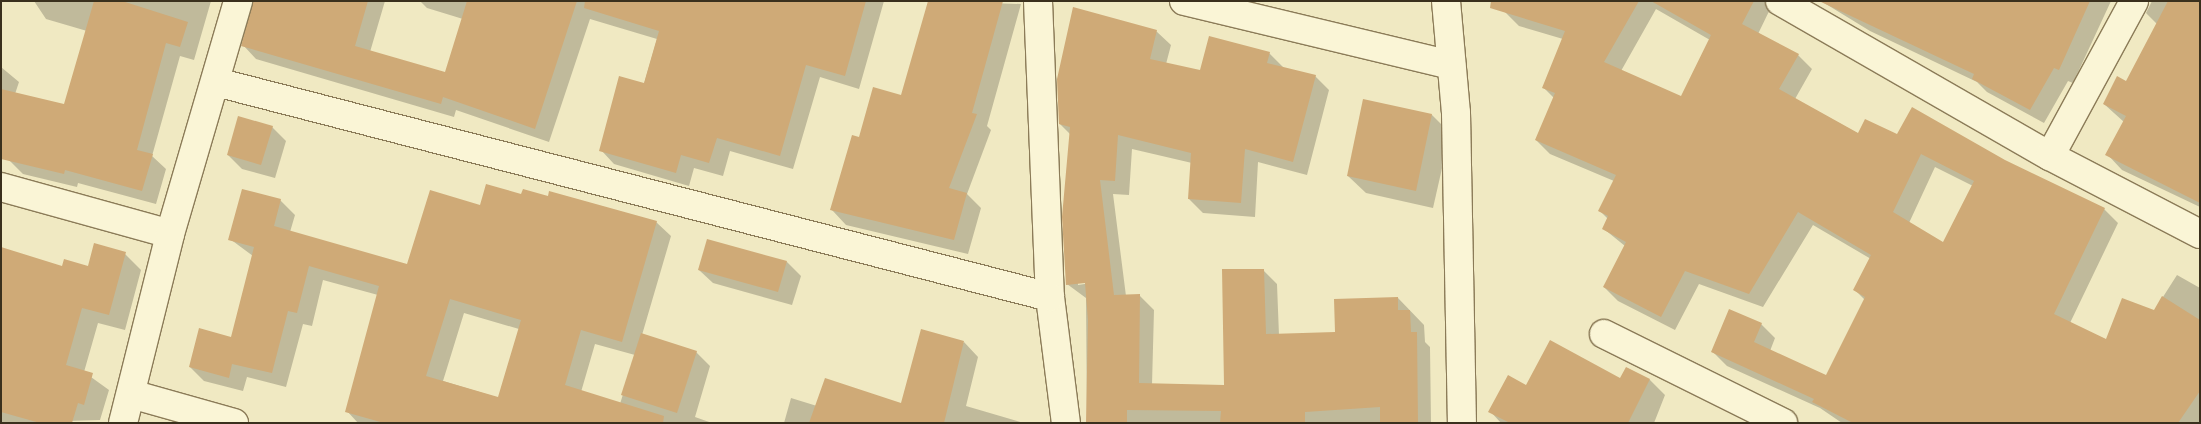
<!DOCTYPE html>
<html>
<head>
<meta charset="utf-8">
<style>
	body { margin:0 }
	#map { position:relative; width:2201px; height:424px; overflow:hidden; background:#f0e9c2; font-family:Lora,serif }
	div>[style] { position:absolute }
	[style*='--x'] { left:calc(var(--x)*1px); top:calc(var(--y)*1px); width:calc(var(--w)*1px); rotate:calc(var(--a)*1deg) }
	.shadow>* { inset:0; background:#0003 }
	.building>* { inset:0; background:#cfaa77 }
	.roads { filter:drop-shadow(1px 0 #8b7b58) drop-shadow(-1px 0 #8b7b58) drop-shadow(0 1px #8b7b58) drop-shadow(0 -1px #8b7b58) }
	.street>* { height:28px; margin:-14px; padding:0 14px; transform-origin:14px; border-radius:14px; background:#faf5d6 }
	span { translate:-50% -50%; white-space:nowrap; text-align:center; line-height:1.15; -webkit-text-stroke:4.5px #f7f2d2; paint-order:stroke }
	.frame { position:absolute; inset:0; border:2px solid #3a301d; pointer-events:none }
</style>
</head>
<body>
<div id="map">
	<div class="shadow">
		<div style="clip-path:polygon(34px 1px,211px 1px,194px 60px,180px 56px,152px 156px,166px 169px,156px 204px,78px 183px,77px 187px,23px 174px,9px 160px,1px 135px,1px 67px,19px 82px,15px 94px,65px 106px,87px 31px,46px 19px)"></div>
		<div style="clip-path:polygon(255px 1px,385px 1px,370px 52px,446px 73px,463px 19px,427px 8px,420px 1px,884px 1px,859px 89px,820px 77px,793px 169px,730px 151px,723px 176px,694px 168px,689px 186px,614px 164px,601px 150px,644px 84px,657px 39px,590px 19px,549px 142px,456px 110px,454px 117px,256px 59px,243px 45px)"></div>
		<div style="clip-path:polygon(931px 1px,1021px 4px,987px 126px,991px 130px,967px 194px,981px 208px,968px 254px,846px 225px,832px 210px,860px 138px,902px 97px)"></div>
		<div style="clip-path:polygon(evenodd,1508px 1px,1774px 1px,1758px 34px,1798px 55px,1812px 69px,1795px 99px,1859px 134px,1897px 136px,2005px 161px,2104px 209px,2118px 223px,2070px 323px,2107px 340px,2154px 311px,2177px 275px,2200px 288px,2200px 423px,1842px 423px,1820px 408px,1727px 366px,1713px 352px,1761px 324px,1775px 338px,1770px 351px,1827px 376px,1865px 300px,1855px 290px,1871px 259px,1813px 225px,1763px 307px,1699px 284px,1675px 330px,1618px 301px,1604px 287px,1625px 246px,1604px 229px,1608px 219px,1600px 211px,1614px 181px,1550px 154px,1536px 140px,1554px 98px,1543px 87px,1563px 39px,1519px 26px,1505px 12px,1508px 1px,1656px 9px,1710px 40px,1681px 98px,1621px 71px,1656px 9px,1508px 1px,1935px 167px,1973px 186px,1944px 244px,1909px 223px,1935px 167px)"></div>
		<div style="clip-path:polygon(1821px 1px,2111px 1px,2073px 83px,2068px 81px,2044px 123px,1987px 92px,1977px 82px,1870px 31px)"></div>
		<div style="clip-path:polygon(2152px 1px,2200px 1px,2200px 207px,2122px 170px,2107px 154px,2124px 122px,2104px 104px,2127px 83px,2157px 24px,2146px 13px)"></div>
		<div style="clip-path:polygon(evenodd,1156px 31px,1171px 45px,1166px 64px,1201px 72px,1269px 53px,1284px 68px,1315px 76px,1329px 90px,1307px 175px,1258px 162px,1255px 217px,1203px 213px,1189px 199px,1192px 163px,1132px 149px,1129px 195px,1113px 194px,1126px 296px,1140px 296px,1154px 310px,1152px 385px,1226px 387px,1263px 270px,1277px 284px,1279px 335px,1336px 334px,1398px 298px,1424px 325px,1425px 342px,1430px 347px,1431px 423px,1087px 423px,1086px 298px,1067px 284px,1071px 135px,1060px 124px,1156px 31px,1078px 282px,1091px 283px,1078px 285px,1078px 282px)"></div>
		<div style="clip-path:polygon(1364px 100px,1432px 115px,1450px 133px,1433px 208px,1366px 193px,1348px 176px)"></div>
		<div style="clip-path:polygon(272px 127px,286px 141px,275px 178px,242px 169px,228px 155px)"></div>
		<div style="clip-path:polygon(evenodd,522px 196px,549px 197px,656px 222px,671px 236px,642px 335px,696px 352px,710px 366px,695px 417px,712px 423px,358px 423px,347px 411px,378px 295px,323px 280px,312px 326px,303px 324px,286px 387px,247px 377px,243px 391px,204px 381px,190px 367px,232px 338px,253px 256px,230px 239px,280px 200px,295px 215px,290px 232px,408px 266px,480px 206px,522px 196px,464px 313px,519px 329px,499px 398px,443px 381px,464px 313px,522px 196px,595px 344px,635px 355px,620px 404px,581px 392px,595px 344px)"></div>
		<div style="clip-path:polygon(1px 249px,63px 268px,89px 268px,125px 254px,141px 270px,125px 330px,98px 323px,84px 372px,109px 390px,100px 420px,1px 423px)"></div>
		<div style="clip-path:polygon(787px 262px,801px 276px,792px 305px,713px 283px,699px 270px)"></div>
		<div style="clip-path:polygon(964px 342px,978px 357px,966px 406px,1024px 423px,784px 423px,791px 398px,817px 406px,902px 405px)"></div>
		<div style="clip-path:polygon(1627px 368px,1650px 380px,1665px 395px,1654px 423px,1501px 423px,1490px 411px,1527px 386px,1621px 379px)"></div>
	</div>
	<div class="building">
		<div style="clip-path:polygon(94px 1px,122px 1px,188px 22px,180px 47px,166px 43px,137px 150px,153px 154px,142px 191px,65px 170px,64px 174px,1px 159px,1px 89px,64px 104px)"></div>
		<div style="clip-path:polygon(253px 1px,368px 1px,355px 46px,445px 72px,467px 1px,577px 1px,535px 129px,443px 97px,441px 104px,241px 46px)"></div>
		<div style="clip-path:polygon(585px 1px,866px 1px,845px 76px,806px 65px,780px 156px,717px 138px,709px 163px,681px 155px,676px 173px,599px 151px,619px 76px,644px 83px,659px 31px,584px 8px)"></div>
		<div style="clip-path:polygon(928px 1px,1003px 1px,972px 113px,977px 114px,949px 188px,967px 193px,954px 240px,830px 210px,852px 135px,859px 137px,873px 87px,901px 95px)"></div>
		<div style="clip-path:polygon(evenodd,1491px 1px,1639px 1px,1604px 62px,1681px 96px,1711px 35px,1651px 1px,1754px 1px,1742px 24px,1799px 54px,1779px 89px,1858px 133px,1865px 119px,1897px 134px,1912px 107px,2005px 160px,2105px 208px,2054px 314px,2106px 339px,2122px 298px,2154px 310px,2162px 296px,2200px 320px,2200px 391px,2178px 423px,1853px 423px,1812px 402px,1814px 399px,1711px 352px,1729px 309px,1762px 323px,1754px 342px,1826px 375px,1865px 297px,1853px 290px,1871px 255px,1798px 212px,1749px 294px,1685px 271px,1661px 317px,1603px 287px,1626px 242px,1602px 229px,1608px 216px,1598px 211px,1616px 175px,1535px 140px,1555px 93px,1542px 88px,1565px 31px,1490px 8px,1491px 1px,1921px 154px,1974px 181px,1943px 242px,1893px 212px,1921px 154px)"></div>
		<div style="clip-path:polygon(1819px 1px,2090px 1px,2059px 70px,2054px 68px,2030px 110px,1972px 79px,1974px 74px)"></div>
		<div style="clip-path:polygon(2168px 1px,2200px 1px,2200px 203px,2105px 155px,2126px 116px,2103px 104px,2117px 76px,2126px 81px)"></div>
		<div style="clip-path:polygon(1073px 7px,1157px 30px,1150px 59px,1200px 70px,1209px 36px,1270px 52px,1267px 63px,1316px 75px,1293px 162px,1245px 149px,1241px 203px,1188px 199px,1191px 153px,1118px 135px,1115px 181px,1100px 180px,1114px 295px,1140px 294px,1139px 383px,1224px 385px,1222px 269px,1264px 269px,1266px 334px,1335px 332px,1334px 299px,1398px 297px,1398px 310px,1410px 310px,1411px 332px,1417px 332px,1418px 423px,1380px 423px,1380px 407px,1305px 412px,1305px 423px,1220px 423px,1221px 411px,1127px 410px,1127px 423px,1086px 423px,1088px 320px,1085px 283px,1066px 285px,1062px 217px,1070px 127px,1059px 124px,1057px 79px)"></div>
		<div style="clip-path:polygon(1363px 99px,1432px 114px,1416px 191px,1347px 176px)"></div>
		<div style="clip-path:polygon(238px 116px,273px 126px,261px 165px,227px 155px)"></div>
		<div style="clip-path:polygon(evenodd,486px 184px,521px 194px,523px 189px,548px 196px,549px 191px,657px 221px,622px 342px,581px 330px,565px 385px,664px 416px,663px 423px,384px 423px,345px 412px,379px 286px,309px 266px,297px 313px,288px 311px,272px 373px,232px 364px,229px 378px,189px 367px,199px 328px,231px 337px,254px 247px,228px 240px,242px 189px,281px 199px,274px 226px,407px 264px,430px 190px,480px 205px,486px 184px,450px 299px,521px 320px,498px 397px,426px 376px,450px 299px)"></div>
		<div style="clip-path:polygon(707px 239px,787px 261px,778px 292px,698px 270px)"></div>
		<div style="clip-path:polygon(94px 243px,126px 252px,109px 315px,82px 308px,66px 365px,93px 373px,84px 405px,78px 403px,72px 423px,40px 423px,1px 412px,1px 247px,62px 266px,64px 259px,88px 266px)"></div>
		<div style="clip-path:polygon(921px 329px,964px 341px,944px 423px,809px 423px,825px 378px,901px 403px)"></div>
		<div style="clip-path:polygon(641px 333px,697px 351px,677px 413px,621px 395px)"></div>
		<div style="clip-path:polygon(1550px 340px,1620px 378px,1626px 367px,1650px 379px,1628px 423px,1510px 423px,1488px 412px,1508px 375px,1526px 385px)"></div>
	</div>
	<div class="roads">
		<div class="street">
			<div style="--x:1038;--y:1;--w:296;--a:87.7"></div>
			<div style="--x:1050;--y:297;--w:127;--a:82.8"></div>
			<div style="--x:1184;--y:1;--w:275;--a:13.5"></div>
			<div style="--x:1446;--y:1;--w:112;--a:84.9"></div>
			<div style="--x:1456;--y:113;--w:310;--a:88.9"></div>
			<div style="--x:1780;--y:1;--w:311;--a:29.9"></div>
			<div style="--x:2050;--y:156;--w:169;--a:27.5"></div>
			<div style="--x:216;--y:82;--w:861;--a:14.46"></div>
			<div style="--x:2050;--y:156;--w:176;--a:-61.5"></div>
			<div style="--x:1;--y:187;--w:175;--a:15.5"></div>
			<div style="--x:1604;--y:334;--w:200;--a:26.4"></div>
			<div style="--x:131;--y:394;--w:107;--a:15.7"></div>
			<div style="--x:123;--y:423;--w:195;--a:-76"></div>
			<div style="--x:170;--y:234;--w:243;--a:-73.7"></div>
		</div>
	</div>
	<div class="frame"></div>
</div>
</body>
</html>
